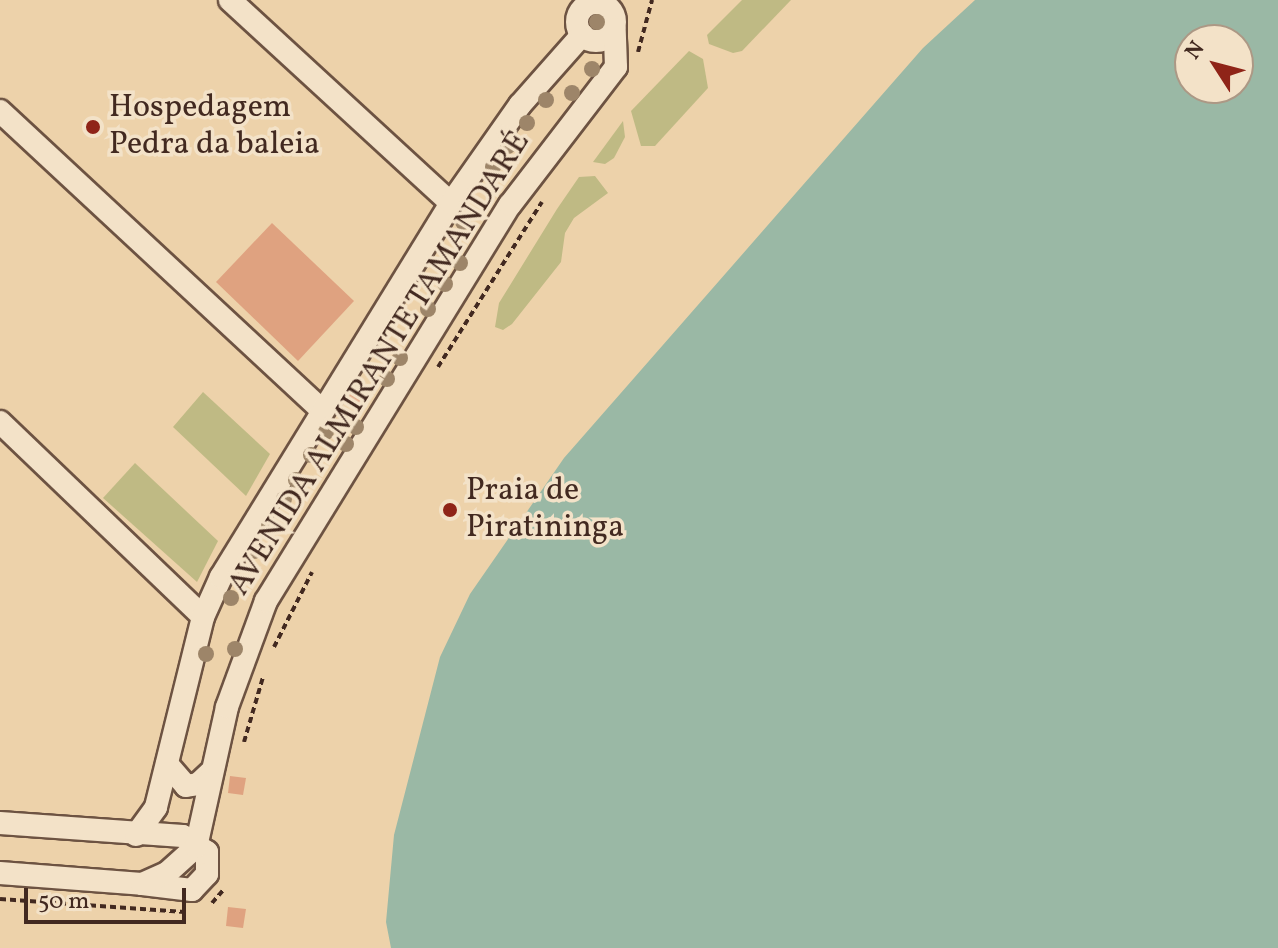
<!DOCTYPE html>
<html>
<head>
<meta charset="utf-8">
<style>
	body { margin:0 }
	#map { position:relative; width:1278px; height:948px; overflow:hidden; background:#edd2aa; font-family:Vollkorn,serif }
	div>[style] { position:absolute }
	[style*='--x'] { left:calc(var(--x)*1px); top:calc(var(--y)*1px); width:calc(var(--w)*1px); rotate:calc(var(--a)*1deg) }
	.green>* { inset:0; background:#bfba84 }
	.water>* { inset:0; background:#9ab8a5 }
	.building>* { inset:0; background:#dfa280 }
	.path>* { height:4px; margin-top:-2px; transform-origin:0; background:repeating-linear-gradient(90deg,#422920 0 6px,transparent 0 10px) }
	.roads { filter:drop-shadow(2px 0 #6d5342) drop-shadow(-2px 0 #6d5342) drop-shadow(0 2px #6d5342) drop-shadow(0 -2px #6d5342) }
	.minor>* { height:22px; margin:-11px; padding:0 11px; transform-origin:11px; border-radius:11px; background:#f3e2c8 }
	.minor>.ring { margin:-11px; padding:0; box-sizing:content-box; background:none; border:22px solid #f3e2c8; border-radius:50% }
	.trees>* { width:16px; height:16px; margin:-8px; border-radius:50%; background:#9d8569 }
	.dots>* { width:22px; height:22px; translate:-50% -50%; box-sizing:border-box; border:4px solid #f3e2c8; border-radius:50% }
	span { translate:-50% -50%; white-space:nowrap; text-align:center; line-height:1.15; -webkit-text-stroke:7px #f3e2c8; paint-order:stroke }
	.poi-label { font-size:32px; color:#422920 }
	.left { translate:0 -50%; text-align:left }
	.street-label { font-size:32px; color:#422920 }
	.north { position:absolute; left:1174px; top:24px; width:80px; height:80px; box-sizing:border-box; background:#f3e2c8; border:2px solid #ac9885; border-radius:50%; rotate:306deg; font-size:22px; font-weight:700; line-height:32px; text-align:center; color:#422920 }
	.north::after { content:''; display:block; margin:auto; width:28px; height:36px; background:#8f2418; clip-path:polygon(50% 0,100% 100%,50% 72%,0 100%) }
	.scale { position:absolute; left:24px; top:888px; width:162px; height:36px; box-sizing:border-box; border:4px solid #422920; border-top:0; padding-left:10px; font-size:24px; line-height:28px; white-space:nowrap; color:#422920; -webkit-text-stroke:6px #f3e2c8; paint-order:stroke }
</style>
</head>
<body>
<div id="map">
	<div class="green">
		<div style="clip-path:polygon(742px 0,791px 0,742px 51px,733px 53px,709px 44px,707px 35px)"></div>
		<div style="clip-path:polygon(689px 51px,703px 59px,708px 88px,655px 146px,641px 146px,631px 111px)"></div>
		<div style="clip-path:polygon(623px 121px,625px 137px,614px 158px,605px 164px,593px 162px)"></div>
		<div style="clip-path:polygon(595px 176px,608px 193px,574px 218px,565px 233px,561px 262px,512px 324px,503px 330px,495px 327px,499px 303px,557px 209px,579px 177px)"></div>
		<div style="clip-path:polygon(203px 392px,270px 454px,246px 496px,173px 427px)"></div>
		<div style="clip-path:polygon(135px 463px,218px 541px,197px 582px,103px 498px)"></div>
	</div>
	<div class="water">
		<div style="clip-path:polygon(evenodd,975px 0,1278px 0,1278px 948px,391px 948px,386px 922px,394px 835px,440px 657px,470px 594px,564px 458px,923px 48px,975px 0,1190px 40px,1238px 40px,1238px 88px,1190px 88px,1190px 40px)"></div>
	</div>
	<div class="building">
		<div style="clip-path:polygon(272px 223px,354px 301px,298px 361px,216px 282px)"></div>
		<div style="clip-path:polygon(353px 388px,367px 397px,357px 412px,343px 402px)"></div>
		<div style="clip-path:polygon(230px 776px,246px 778px,243px 795px,228px 793px)"></div>
		<div style="clip-path:polygon(228px 907px,246px 909px,243px 928px,226px 926px)"></div>
	</div>
	<div class="path">
		<div style="--x:638;--y:52;--w:54;--a:-74.9"></div>
		<div style="--x:438;--y:367;--w:195;--a:-57.8"></div>
		<div style="--x:274;--y:647;--w:84;--a:-63.1"></div>
		<div style="--x:244;--y:742;--w:68;--a:-73.7"></div>
		<div style="--x:0;--y:899;--w:185;--a:4"></div>
		<div style="--x:212;--y:903;--w:18;--a:-49"></div>
	</div>
	<div class="roads">
		<div class="minor">
			<div style="--x:230;--y:0;--w:300;--a:42.6"></div>
			<div class="ring" style="left:577px;top:3px;width:16px;height:16px"></div>
			<div style="--x:0;--y:111;--w:439;--a:42.9"></div>
			<div style="--x:0;--y:422;--w:281;--a:43.8"></div>
			<div style="--x:167;--y:764;--w:29;--a:49"></div>
			<div style="--x:186;--y:786;--w:12;--a:-9"></div>
			<div style="--x:198;--y:784;--w:19;--a:-43"></div>
			<div style="--x:0;--y:823;--w:183;--a:4.1"></div>
			<div style="--x:183;--y:836;--w:29;--a:34"></div>
			<div style="--x:207;--y:852;--w:22;--a:90"></div>
			<div style="--x:207;--y:874;--w:22;--a:133"></div>
			<div style="--x:192;--y:890;--w:50;--a:-173.2"></div>
			<div style="--x:136;--y:835;--w:34;--a:-54"></div>
			<div style="--x:156;--y:807;--w:196;--a:-76.1"></div>
			<div style="--x:203;--y:617;--w:44;--a:-65.8"></div>
			<div style="--x:221;--y:577;--w:439;--a:-58.4"></div>
			<div style="--x:451;--y:203;--w:120;--a:-54.9"></div>
			<div style="--x:520;--y:105;--w:94;--a:-48.5"></div>
			<div style="--x:0;--y:873;--w:142;--a:4.4"></div>
			<div style="--x:142;--y:884;--w:27;--a:-24"></div>
			<div style="--x:167;--y:873;--w:39;--a:-42"></div>
			<div style="--x:196;--y:847;--w:143;--a:-77.5"></div>
			<div style="--x:227;--y:707;--w:113;--a:-69.8"></div>
			<div style="--x:266;--y:601;--w:465;--a:-58.4"></div>
			<div style="--x:510;--y:205;--w:174;--a:-52.5"></div>
			<div style="--x:616;--y:67;--w:38;--a:-92"></div>
		</div>
	</div>
	<div class="trees">
		<div style="left:597px;top:22px"></div>
		<div style="left:592px;top:69px"></div>
		<div style="left:572px;top:93px"></div>
		<div style="left:546px;top:100px"></div>
		<div style="left:527px;top:123px"></div>
		<div style="left:508px;top:146px"></div>
		<div style="left:493px;top:167px"></div>
		<div style="left:463px;top:222px"></div>
		<div style="left:460px;top:263px"></div>
		<div style="left:445px;top:284px"></div>
		<div style="left:428px;top:309px"></div>
		<div style="left:400px;top:358px"></div>
		<div style="left:387px;top:379px"></div>
		<div style="left:356px;top:427px"></div>
		<div style="left:326px;top:432px"></div>
		<div style="left:346px;top:444px"></div>
		<div style="left:311px;top:455px"></div>
		<div style="left:296px;top:480px"></div>
		<div style="left:284px;top:499px"></div>
		<div style="left:269px;top:526px"></div>
		<div style="left:254px;top:551px"></div>
		<div style="left:231px;top:598px"></div>
		<div style="left:235px;top:649px"></div>
		<div style="left:206px;top:654px"></div>
	</div>
	<div class="dots">
		<div style="left:93px;top:127px;background:#8f2418"></div>
		<div style="left:450px;top:510px;background:#8f2418"></div>
	</div>
	<div class="poi-label">
		<span class="left" style="left:109px;top:127px">Hospedagem<br>Pedra da baleia</span>
		<span class="left" style="left:466px;top:510px">Praia de<br>Piratininga</span>
	</div>
	<div class="street-label">
		<span style="left:380px;top:364px;rotate:-58deg">AVENIDA ALMIRANTE TAMANDARÉ</span>
	</div>
	<div class="north">N</div>
	<div class="scale">50 m</div>
</div>
</body>
</html>
